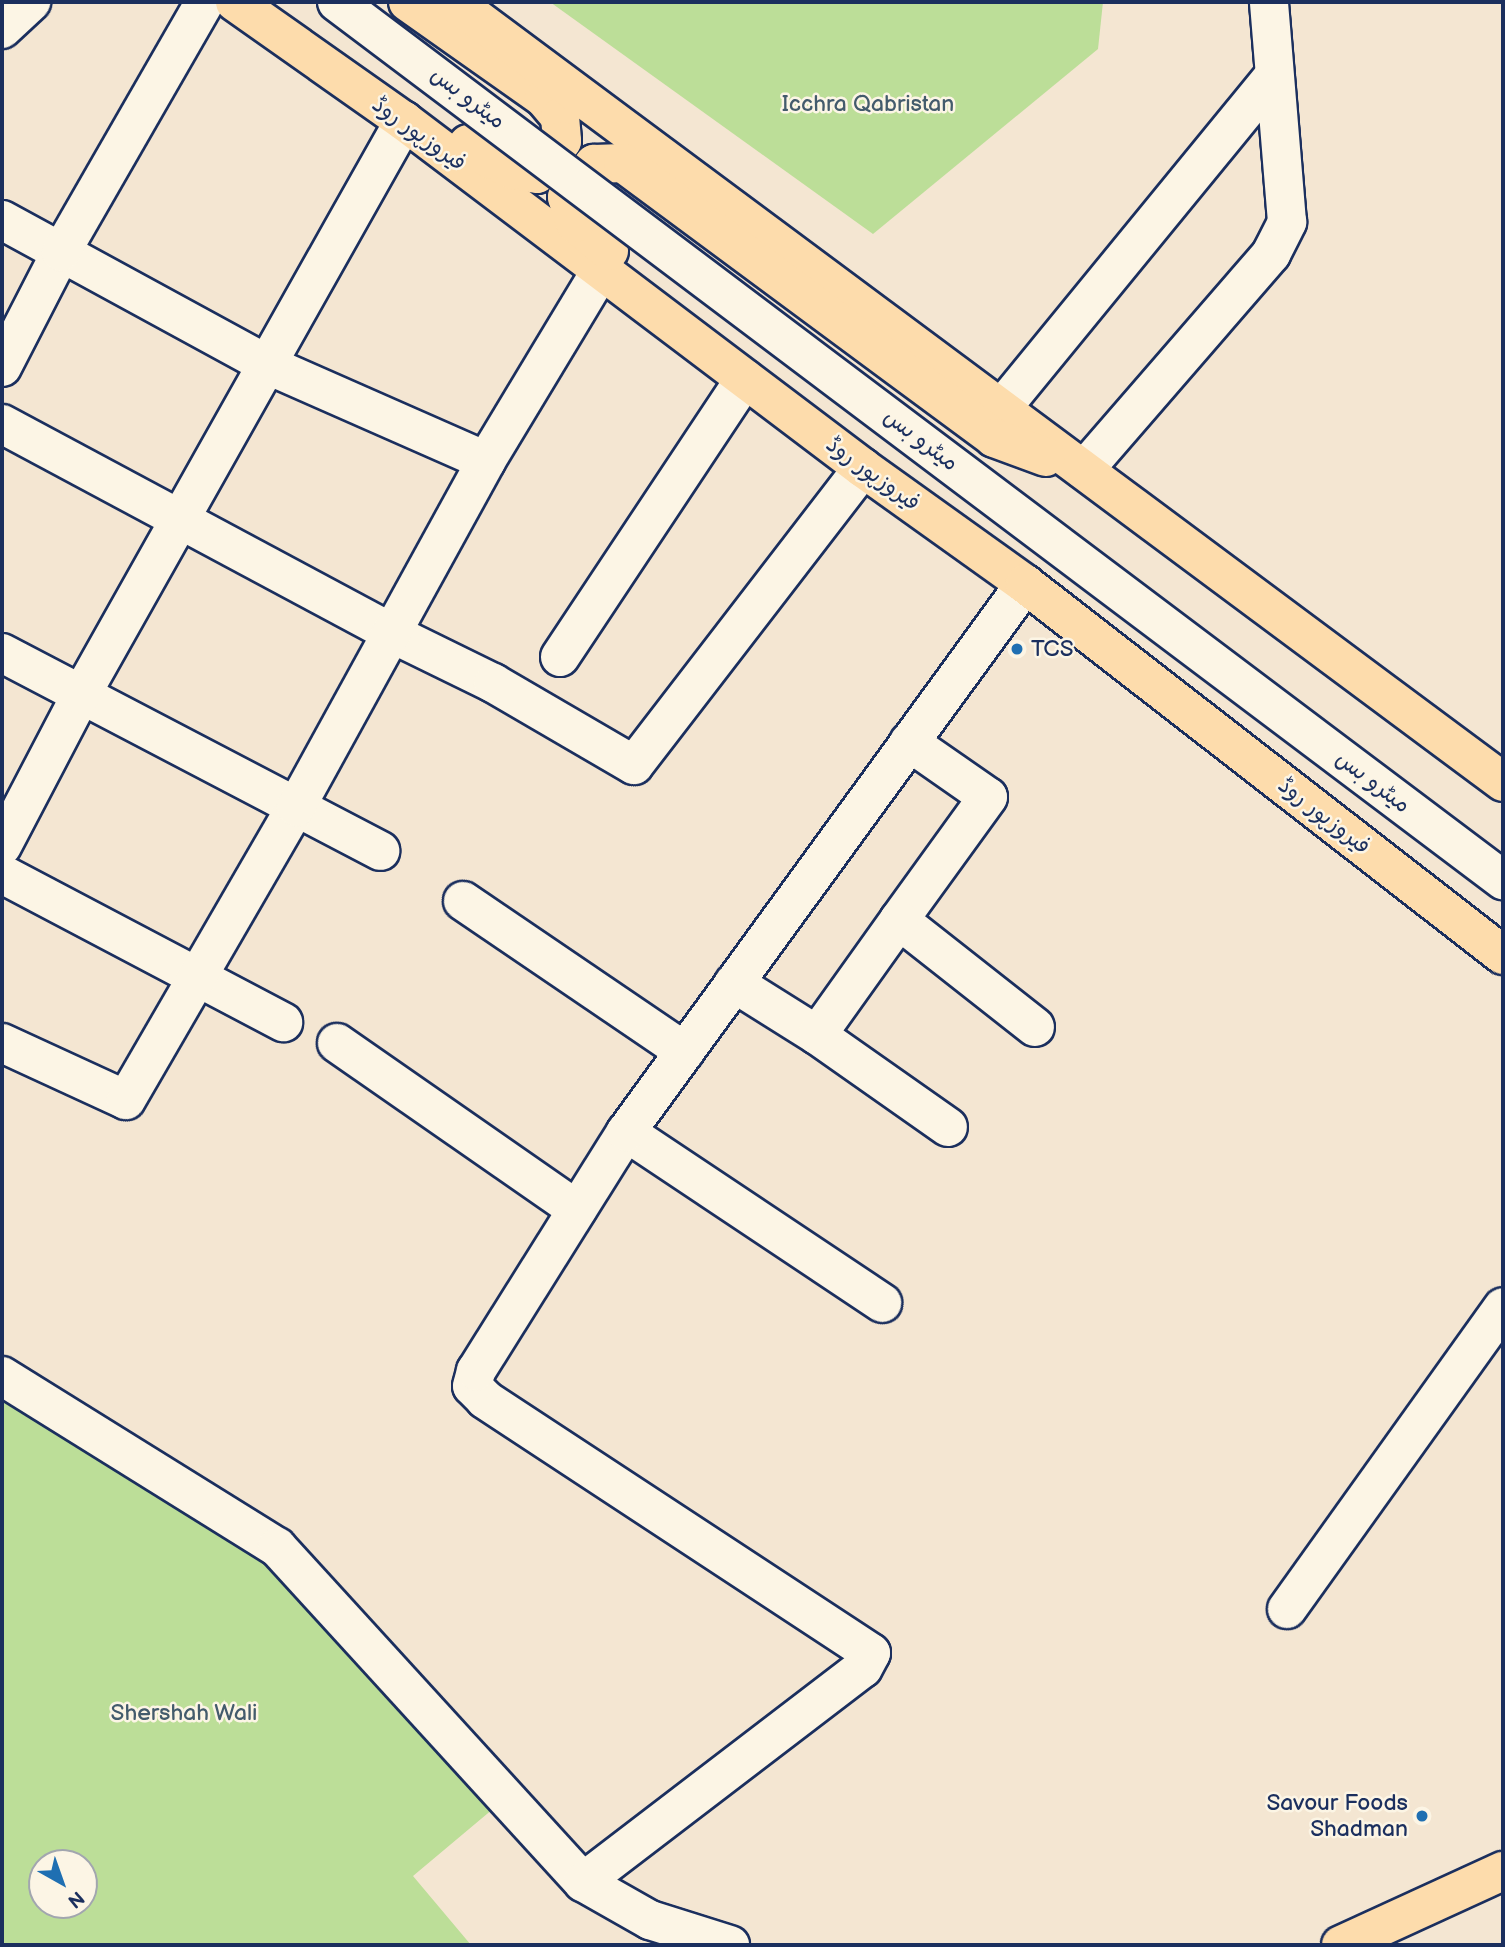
<!DOCTYPE html>
<html>
<head>
<meta charset="utf-8">
<style>
	body { margin:0 }
	#map { position:relative; width:1505px; height:1947px; overflow:hidden; background:#f4e6d2; font-family:"Balsamiq Sans","Playpen Sans Arabic",sans-serif }
	div>[style] { position:absolute }
	[style*='--x'] { left:calc(var(--x)*1px); top:calc(var(--y)*1px); width:calc(var(--w)*1px); rotate:calc(var(--a)*1deg) }
	.green>* { inset:0; background:#bcde98 }
	.roads { filter:drop-shadow(2px 0 #1b2f5e) drop-shadow(-2px 0 #1b2f5e) drop-shadow(0 2px #1b2f5e) drop-shadow(0 -2px #1b2f5e) }
	.minor>* { height:38px; margin:-19px; padding:0 19px; transform-origin:19px; border-radius:19px; background:#fcf5e5 }
	.major>* { height:38px; margin:-19px; padding:0 19px; transform-origin:19px; border-radius:19px; background:#fddcac }
	.bridges { filter:drop-shadow(2px 0 #1b2f5e) drop-shadow(-2px 0 #1b2f5e) drop-shadow(0 2px #1b2f5e) drop-shadow(0 -2px #1b2f5e) }
	.minor-bridge>* { height:38px; margin:-19px; padding:0 19px; transform-origin:19px; border-radius:19px; background:#fcf5e5 }
	.dots>* { width:19px; height:19px; translate:-50% -50%; box-sizing:border-box; border:4px solid #fcf5e5; border-radius:50% }
	span { translate:-50% -50%; white-space:nowrap; text-align:center; line-height:1.15; -webkit-text-stroke:5px #fcf5e5; paint-order:stroke }
	.street-label { font-size:23px; color:#1b2f5e }
	.park-label { font-size:23px; color:#435b6c }
	.poi-label { font-size:23px; color:#1b2f5e }
	.left { translate:0 -50%; text-align:left }
	.right { translate:-100% -50%; text-align:right }
	.frame { position:absolute; inset:0; border:4px solid #1b2f5e; pointer-events:none }
	.north { position:absolute; left:28px; top:1849px; width:70px; height:70px; box-sizing:border-box; background:#fcf5e5; border:2px solid #a2a6af; border-radius:50%; rotate:140deg; font-size:19px; font-weight:700; line-height:28px; text-align:center; color:#1b2f5e }
	.north::after { content:''; display:block; margin:auto; width:24px; height:32px; background:#1f6fb2; clip-path:polygon(50% 0,100% 100%,50% 72%,0 100%) }
</style>
</head>
<body>
<div id="map">
	<div class="green">
		<div style="clip-path:polygon(550px 2px,1103px 2px,1098px 49px,873px 234px)"></div>
		<div style="clip-path:polygon(evenodd,2px 1376px,277px 1547px,506px 1798px,413px 1876px,471px 1945px,2px 1945px,2px 1376px,42px 1863px,84px 1863px,84px 1905px,42px 1905px,42px 1863px)"></div>
	</div>
	<div class="roads">
		<div class="minor">
			<div style="--x:2;--y:29;--w:40;--a:-43"></div>
			<div style="--x:2;--y:220;--w:303;--a:28.6"></div>
			<div style="--x:268;--y:365;--w:238;--a:23.8"></div>
			<div style="--x:2;--y:367;--w:129;--a:-62.8"></div>
			<div style="--x:61;--y:252;--w:289;--a:-60.1"></div>
			<div style="--x:1001;--y:409;--w:431;--a:-50.7"></div>
			<div style="--x:2;--y:424;--w:442;--a:28.2"></div>
			<div style="--x:391;--y:633;--w:114;--a:26.1"></div>
			<div style="--x:493;--y:683;--w:163;--a:30.2"></div>
			<div style="--x:634;--y:765;--w:375;--a:-52.4"></div>
			<div style="--x:1084;--y:470;--w:286;--a:-49.1"></div>
			<div style="--x:1271;--y:254;--w:36;--a:-63"></div>
			<div style="--x:1287;--y:222;--w:221;--a:-94.7"></div>
			<div style="--x:2;--y:653;--w:427;--a:27.6"></div>
			<div style="--x:560;--y:657;--w:334;--a:-56.4"></div>
			<div style="--x:909;--y:742;--w:96;--a:34.8"></div>
			<div style="--x:988;--y:797;--w:152;--a:125.9"></div>
			<div style="--x:899;--y:920;--w:173;--a:38.2"></div>
			<div style="--x:2;--y:846;--w:170;--a:-62.4"></div>
			<div style="--x:81;--y:695;--w:659;--a:-60.63"></div>
			<div style="--x:2;--y:874;--w:318;--a:27.8"></div>
			<div style="--x:463;--y:901;--w:268;--a:34.2"></div>
			<div style="--x:734;--y:983;--w:98;--a:32.1"></div>
			<div style="--x:817;--y:1035;--w:160;--a:35.1"></div>
			<div style="--x:817;--y:1035;--w:141;--a:-54.5"></div>
			<div style="--x:2;--y:1043;--w:136;--a:24.7"></div>
			<div style="--x:126;--y:1100;--w:339;--a:-59.9"></div>
			<div style="--x:296;--y:807;--w:395;--a:-61.2"></div>
			<div style="--x:486;--y:461;--w:223;--a:-58.9"></div>
			<div style="--x:337;--y:1043;--w:292;--a:34.8"></div>
			<div style="--x:626;--y:1132;--w:308;--a:33.7"></div>
			<div style="--x:2;--y:1376;--w:324;--a:31.9"></div>
			<div style="--x:277;--y:1547;--w:454;--a:47.6"></div>
			<div style="--x:583;--y:1882;--w:77;--a:29.6"></div>
			<div style="--x:650;--y:1920;--w:84;--a:17.4"></div>
			<div style="--x:1287;--y:1609;--w:371;--a:-54.4"></div>
			<div style="--x:583;--y:1882;--w:352;--a:-37.4"></div>
			<div style="--x:863;--y:1668;--w:17;--a:-62"></div>
			<div style="--x:871;--y:1653;--w:462;--a:-146.7"></div>
			<div style="--x:485;--y:1399;--w:18;--a:-135"></div>
			<div style="--x:472;--y:1386;--w:16;--a:-75"></div>
			<div style="--x:476;--y:1371;--w:282;--a:-57.9"></div>
			<div style="--x:626;--y:1132;--w:678;--a:-53.94"></div>
		</div>
		<div class="major">
			<div style="--x:235;--y:2;--w:207;--a:35.2"></div>
			<div style="--x:404;--y:121;--w:575;--a:37.09"></div>
			<div style="--x:863;--y:468;--w:199;--a:35.6"></div>
			<div style="--x:1025;--y:584;--w:605;--a:37.82"></div>
			<div style="--x:408;--y:2;--w:166;--a:35.2"></div>
			<div style="--x:544;--y:98;--w:25;--a:50"></div>
			<div style="--x:560;--y:117;--w:24;--a:85"></div>
			<div style="--x:562;--y:141;--w:41;--a:127.1"></div>
			<div style="--x:537;--y:174;--w:24;--a:-171"></div>
			<div style="--x:513;--y:170;--w:24;--a:-156"></div>
			<div style="--x:491;--y:160;--w:28;--a:-145"></div>
			<div style="--x:454;--y:2;--w:1307;--a:36.63"></div>
			<div style="--x:609;--y:251;--w:44;--a:-140.5"></div>
			<div style="--x:575;--y:223;--w:27;--a:-107"></div>
			<div style="--x:567;--y:197;--w:43;--a:-50.7"></div>
			<div style="--x:594;--y:164;--w:29;--a:-2"></div>
			<div style="--x:623;--y:163;--w:462;--a:36.5"></div>
			<div style="--x:994;--y:438;--w:55;--a:20.1"></div>
			<div style="--x:1341;--y:1945;--w:178;--a:-24.6"></div>
		</div>
	</div>
	<div class="bridges">
		<div class="minor-bridge">
			<div style="--x:337;--y:2;--w:1460;--a:36.98"></div>
		</div>
	</div>
	<div class="dots">
		<div style="left:1017px;top:649px;background:#1f6fb2"></div>
		<div style="left:1422px;top:1816px;background:#1f6fb2"></div>
	</div>
	<div class="street-label">
		<span style="left:468px;top:98px;rotate:37deg">میٹرو بس</span>
		<span style="left:419px;top:134px;rotate:36deg">فیروزپور روڈ</span>
		<span style="left:921px;top:440px;rotate:37deg">میٹرو بس</span>
		<span style="left:873px;top:474px;rotate:36deg">فیروزپور روڈ</span>
		<span style="left:1373px;top:782px;rotate:37deg">میٹرو بس</span>
		<span style="left:1324px;top:816px;rotate:38deg">فیروزپور روڈ</span>
	</div>
	<div class="park-label">
		<span style="left:868px;top:104px">Icchra Qabristan</span>
		<span style="left:184px;top:1713px">Shershah Wali</span>
	</div>
	<div class="poi-label">
		<span class="left" style="left:1031px;top:649px">TCS</span>
		<span class="right" style="left:1408px;top:1816px">Savour Foods<br>Shadman</span>
	</div>
	<div class="frame"></div>
	<div class="north">N</div>
</div>
</body>
</html>
